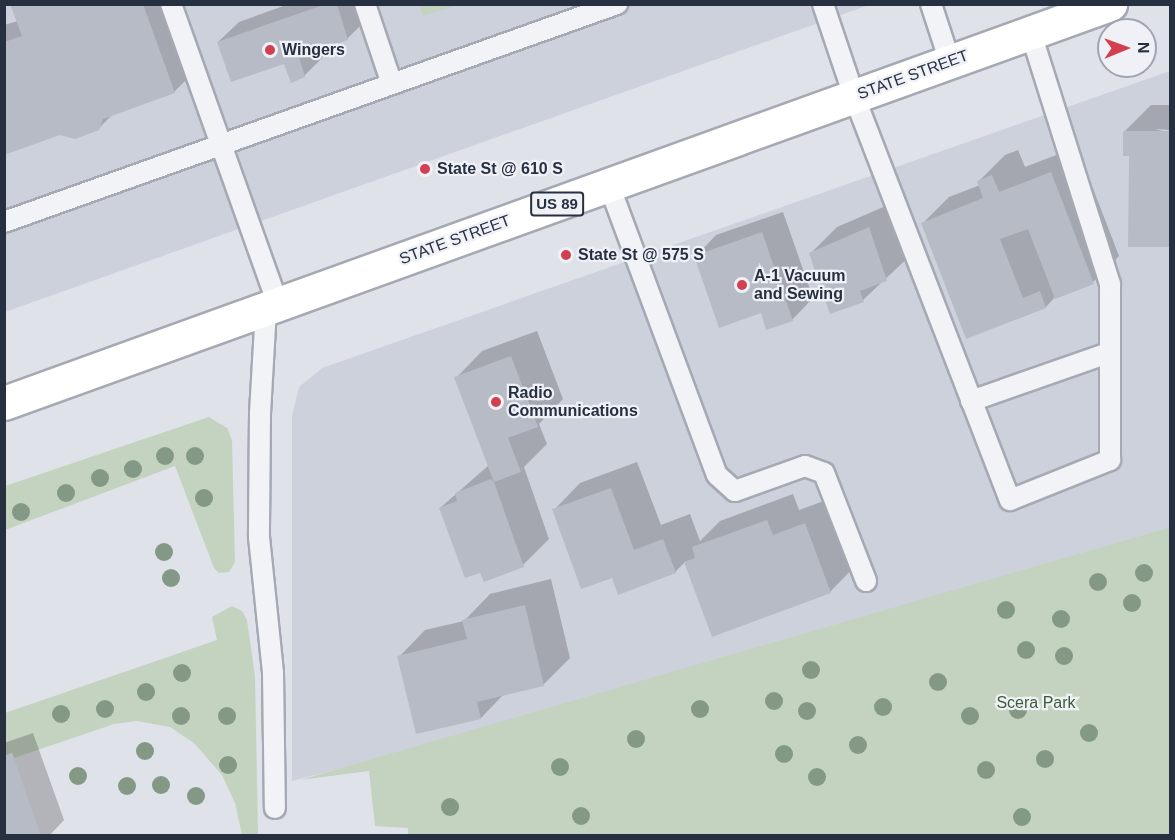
<!DOCTYPE html>
<html>
<head>
<meta charset="utf-8">
<style>
	body { margin:0 }
	#map { position:relative; width:1175px; height:840px; overflow:hidden; background:#dfe2e9; font-family:Arial,sans-serif }
	div>[style] { position:absolute }
	[style*='--x'] { left:calc(var(--x)*1px); top:calc(var(--y)*1px); width:calc(var(--w)*1px); rotate:calc(var(--a)*1deg) }
	.built>* { inset:0; background:#cdd1db }
	.green>* { inset:0; background:#c4d3c0 }
	.shadow>* { inset:0; background:#0003 }
	.building>* { inset:0; background:#b6bbc6 }
	.roads { filter:drop-shadow(2px 0 #a4a9b3) drop-shadow(-2px 0 #a4a9b3) drop-shadow(0 2px #a4a9b3) drop-shadow(0 -2px #a4a9b3) }
	.service>* { height:20px; margin:-10px; padding:0 10px; transform-origin:10px; border-radius:10px; background:#f2f3f7 }
	.primary>* { height:33px; margin:-16.5px; padding:0 16.5px; transform-origin:16.5px; border-radius:16.5px; background:#fff }
	.trees>* { width:18px; height:18px; margin:-9px; border-radius:50%; background:#849985 }
	.dots>* { width:16px; height:16px; translate:-50% -50%; box-sizing:border-box; border:3px solid #eff1f6; border-radius:50% }
	span { translate:-50% -50%; white-space:nowrap; text-align:center; line-height:1.15; -webkit-text-stroke:4.5px #eff1f6; paint-order:stroke }
	.shield-label span { padding:2px 4px; background:#eff1f6; border:2px solid; border-radius:4px; -webkit-text-stroke-width:0 }
	.shield-label { font-size:15px; color:#273041; font-weight:700 }
	.poi-label { font-size:16px; color:#273041; font-weight:700 }
	.left { translate:0 -50%; text-align:left }
	.street-label { font-size:16px; color:#273041 }
	.park-label { font-size:16px; color:#3a5d34 }
	.frame { position:absolute; inset:0; border:6px solid #273041; pointer-events:none }
	.north { position:absolute; left:1097px; top:18px; width:60px; height:60px; box-sizing:border-box; background:#eff1f6; border:2px solid #9fa4ae; border-radius:50%; rotate:89deg; font-size:16px; font-weight:700; line-height:24px; text-align:center; color:#273041 }
	.north::after { content:''; display:block; margin:auto; width:21px; height:27px; background:#d33f50; clip-path:polygon(50% 0,100% 100%,50% 72%,0 100%) }
</style>
</head>
<body>
<div id="map">
	<div class="built">
		<div style="clip-path:polygon(5px 4px,869px 5px,5px 312px)"></div>
		<div style="clip-path:polygon(1170px 71px,1170px 527px,416px 749px,292px 781px,292px 416px,299px 387px,322px 368px)"></div>
	</div>
	<div class="green">
		<div style="clip-path:polygon(419px 4px,457px 4px,457px 5px,423px 16px)"></div>
		<div style="clip-path:polygon(209px 417px,227px 428px,232px 440px,235px 562px,229px 572px,219px 573px,214px 568px,175px 466px,5px 530px,5px 486px)"></div>
		<div style="clip-path:polygon(1170px 527px,1170px 835px,408px 835px,408px 828px,375px 826px,369px 771px,300px 780px)"></div>
		<div style="clip-path:polygon(232px 606px,242px 611px,247px 620px,255px 676px,258px 835px,242px 835px,235px 803px,222px 775px,194px 743px,170px 727px,137px 721px,114px 724px,14px 758px,12px 753px,5px 756px,5px 713px,217px 640px,212px 617px)"></div>
	</div>
	<div class="shadow">
		<div style="clip-path:polygon(12px 4px,179px 4px,201px 65px,174px 92px,113px 114px,98px 129px,60px 134px,4px 153px,4px 25px,18px 21px)"></div>
		<div style="clip-path:polygon(289px 4px,364px 4px,368px 18px,348px 38px,323px 47px,325px 55px,304px 76px,285px 62px,218px 42px,239px 22px)"></div>
		<div style="clip-path:polygon(1151px 105px,1170px 105px,1170px 130px,1155px 129px,1170px 133px,1170px 246px,1130px 245px,1131px 155px,1125px 131px)"></div>
		<div style="clip-path:polygon(1077px 147px,1119px 256px,1093px 282px,1055px 297px,1046px 307px,967px 337px,923px 223px,949px 197px,980px 185px,979px 181px,1005px 155px,1018px 150px,1025px 167px)"></div>
		<div style="clip-path:polygon(895px 202px,913px 253px,863px 300px,811px 253px,837px 227px)"></div>
		<div style="clip-path:polygon(783px 212px,813px 298px,793px 319px,767px 328px,762px 311px,696px 256px,716px 235px)"></div>
		<div style="clip-path:polygon(537px 331px,563px 399px,539px 424px,547px 444px,524px 467px,549px 539px,523px 565px,440px 508px,489px 465px,456px 378px,482px 351px)"></div>
		<div style="clip-path:polygon(637px 462px,661px 525px,690px 514px,700px 541px,720px 521px,793px 494px,799px 510px,832px 498px,856px 565px,830px 592px,685px 562px,675px 572px,613px 576px,554px 510px,580px 483px)"></div>
		<div style="clip-path:polygon(551px 579px,570px 658px,543px 685px,504px 694px,481px 718px,399px 657px,425px 630px,464px 621px,490px 594px)"></div>
		<div style="clip-path:polygon(33px 733px,64px 820px,49px 836px,4px 836px,4px 743px)"></div>
	</div>
	<div class="building">
		<div style="clip-path:polygon(10px 4px,143px 4px,175px 93px,103px 119px,99px 130px,75px 139px,60px 135px,4px 155px,4px 42px,22px 36px)"></div>
		<div style="clip-path:polygon(326px 4px,337px 4px,348px 40px,299px 57px,305px 77px,291px 83px,284px 64px,231px 82px,217px 42px)"></div>
		<div style="clip-path:polygon(1123px 131px,1170px 131px,1170px 247px,1128px 247px,1129px 156px,1123px 156px)"></div>
		<div style="clip-path:polygon(1051px 172px,1094px 284px,1055px 299px,1028px 229px,1000px 239px,1023px 298px,1040px 291px,1046px 308px,966px 339px,921px 223px,983px 198px,977px 181px,992px 175px,999px 192px)"></div>
		<div style="clip-path:polygon(869px 227px,887px 281px,860px 291px,864px 302px,830px 314px,809px 253px)"></div>
		<div style="clip-path:polygon(762px 232px,793px 321px,766px 330px,761px 313px,719px 328px,694px 256px)"></div>
		<div style="clip-path:polygon(511px 356px,538px 427px,508px 438px,521px 472px,494px 482px,524px 567px,484px 582px,480px 573px,465px 578px,439px 508px,457px 501px,455px 493px,491px 479px,494px 482px,454px 377px)"></div>
		<div style="clip-path:polygon(611px 488px,634px 550px,663px 539px,676px 573px,618px 595px,612px 578px,581px 589px,552px 509px)"></div>
		<div style="clip-path:polygon(767px 520px,773px 535px,805px 523px,831px 593px,712px 637px,684px 562px,695px 558px,692px 547px)"></div>
		<div style="clip-path:polygon(525px 605px,544px 686px,477px 702px,481px 719px,416px 734px,397px 656px,467px 639px,462px 620px)"></div>
		<div style="clip-path:polygon(12px 753px,14px 758px,41px 836px,4px 836px,4px 756px)"></div>
	</div>
	<div class="roads">
		<div class="service">
			<div style="--x:171;--y:4;--w:319;--a:70.4"></div>
			<div style="--x:365;--y:4;--w:84;--a:71.4"></div>
			<div style="--x:823;--y:4;--w:97;--a:71.4"></div>
			<div style="--x:854;--y:96;--w:433;--a:68.9"></div>
			<div style="--x:1010;--y:500;--w:108;--a:-21.8"></div>
			<div style="--x:1110;--y:460;--w:176;--a:-90"></div>
			<div style="--x:1110;--y:284;--w:263;--a:-107.5"></div>
			<div style="--x:931;--y:4;--w:61;--a:71.9"></div>
			<div style="--x:609;--y:185;--w:309;--a:69.6"></div>
			<div style="--x:717;--y:475;--w:24;--a:42"></div>
			<div style="--x:735;--y:491;--w:74;--a:-19.7"></div>
			<div style="--x:805;--y:466;--w:20;--a:20"></div>
			<div style="--x:824;--y:473;--w:116;--a:68.7"></div>
			<div style="--x:4;--y:222;--w:651;--a:-19.58"></div>
			<div style="--x:266;--y:309;--w:105;--a:93.3"></div>
			<div style="--x:260;--y:414;--w:123;--a:90.5"></div>
			<div style="--x:259;--y:537;--w:137;--a:84.1"></div>
			<div style="--x:273;--y:673;--w:135;--a:89.2"></div>
			<div style="--x:971;--y:401;--w:145;--a:-19.3"></div>
		</div>
		<div class="primary">
			<div style="--x:4;--y:403;--w:1176;--a:-19.84"></div>
		</div>
	</div>
	<div class="trees">
		<div style="left:165px;top:456px"></div>
		<div style="left:195px;top:456px"></div>
		<div style="left:133px;top:469px"></div>
		<div style="left:100px;top:478px"></div>
		<div style="left:66px;top:493px"></div>
		<div style="left:204px;top:498px"></div>
		<div style="left:21px;top:512px"></div>
		<div style="left:164px;top:552px"></div>
		<div style="left:1144px;top:573px"></div>
		<div style="left:171px;top:578px"></div>
		<div style="left:1098px;top:582px"></div>
		<div style="left:1132px;top:603px"></div>
		<div style="left:1006px;top:610px"></div>
		<div style="left:1061px;top:619px"></div>
		<div style="left:1026px;top:650px"></div>
		<div style="left:1064px;top:656px"></div>
		<div style="left:811px;top:670px"></div>
		<div style="left:182px;top:673px"></div>
		<div style="left:938px;top:682px"></div>
		<div style="left:146px;top:692px"></div>
		<div style="left:774px;top:701px"></div>
		<div style="left:883px;top:707px"></div>
		<div style="left:105px;top:709px"></div>
		<div style="left:700px;top:709px"></div>
		<div style="left:1018px;top:710px"></div>
		<div style="left:807px;top:711px"></div>
		<div style="left:61px;top:714px"></div>
		<div style="left:181px;top:716px"></div>
		<div style="left:227px;top:716px"></div>
		<div style="left:970px;top:716px"></div>
		<div style="left:1089px;top:733px"></div>
		<div style="left:636px;top:739px"></div>
		<div style="left:858px;top:745px"></div>
		<div style="left:145px;top:751px"></div>
		<div style="left:784px;top:754px"></div>
		<div style="left:1045px;top:759px"></div>
		<div style="left:228px;top:765px"></div>
		<div style="left:560px;top:767px"></div>
		<div style="left:986px;top:770px"></div>
		<div style="left:78px;top:776px"></div>
		<div style="left:817px;top:777px"></div>
		<div style="left:161px;top:785px"></div>
		<div style="left:127px;top:786px"></div>
		<div style="left:196px;top:796px"></div>
		<div style="left:450px;top:807px"></div>
		<div style="left:581px;top:816px"></div>
		<div style="left:1022px;top:817px"></div>
	</div>
	<div class="dots">
		<div style="left:270px;top:50px;background:#d33f50"></div>
		<div style="left:425px;top:169px;background:#d33f50"></div>
		<div style="left:566px;top:255px;background:#d33f50"></div>
		<div style="left:742px;top:285px;background:#d33f50"></div>
		<div style="left:496px;top:402px;background:#d33f50"></div>
	</div>
	<div class="shield-label">
		<span style="left:557px;top:204px">US 89</span>
	</div>
	<div class="poi-label">
		<span class="left" style="left:282px;top:50px">Wingers</span>
		<span class="left" style="left:437px;top:169px">State St @ 610 S</span>
		<span class="left" style="left:578px;top:255px">State St @ 575 S</span>
		<span class="left" style="left:754px;top:285px">A-1 Vacuum<br>and Sewing</span>
		<span class="left" style="left:508px;top:402px">Radio<br>Communications</span>
	</div>
	<div class="street-label">
		<span style="left:913px;top:75px;rotate:-20deg">STATE STREET</span>
		<span style="left:455px;top:240px;rotate:-20deg">STATE STREET</span>
	</div>
	<div class="park-label">
		<span style="left:1036px;top:703px">Scera Park</span>
	</div>
	<div class="frame"></div>
	<div class="north">N</div>
</div>
</body>
</html>
